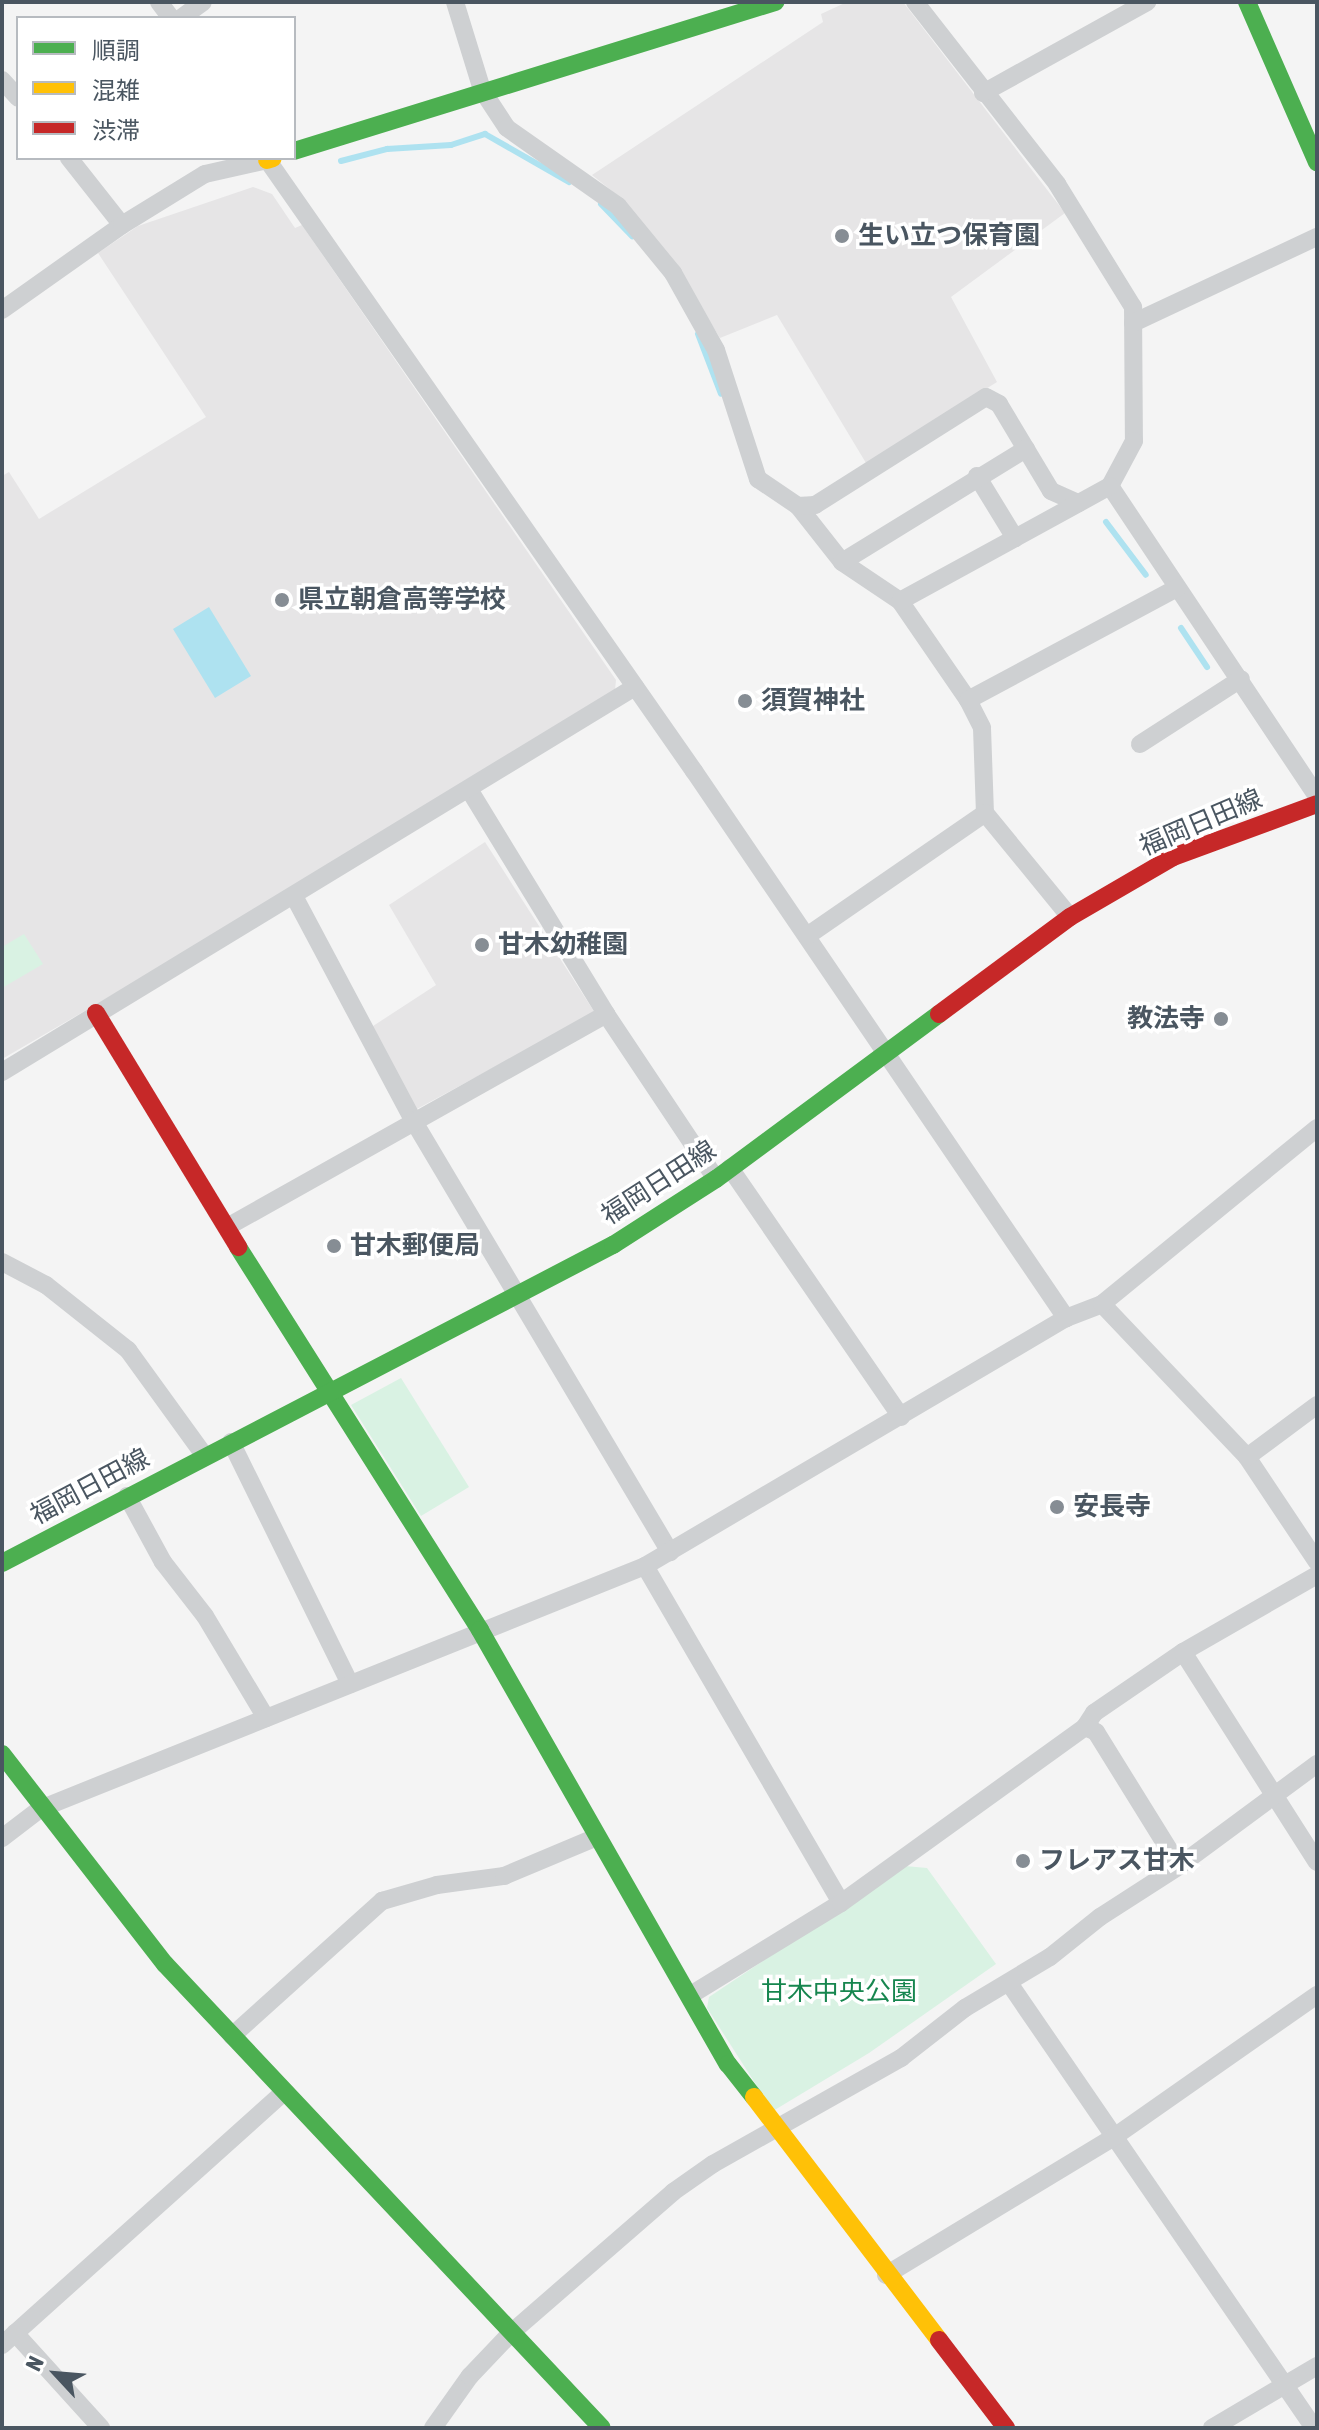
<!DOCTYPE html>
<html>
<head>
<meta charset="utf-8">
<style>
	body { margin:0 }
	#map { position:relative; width:1319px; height:2430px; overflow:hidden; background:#f4f4f4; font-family:"Asap Condensed","Noto Sans JP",sans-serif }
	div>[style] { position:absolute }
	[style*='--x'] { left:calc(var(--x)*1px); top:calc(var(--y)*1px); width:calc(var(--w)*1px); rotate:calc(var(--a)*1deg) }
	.education>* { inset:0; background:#e6e5e6 }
	.green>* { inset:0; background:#d9f2e3 }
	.water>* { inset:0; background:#aee2f0 }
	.stream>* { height:6px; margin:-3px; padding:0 3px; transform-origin:3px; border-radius:3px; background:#aee2f0 }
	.street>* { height:18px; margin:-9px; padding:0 9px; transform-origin:9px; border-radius:9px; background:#ced0d2 }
	.fast>* { height:18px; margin:-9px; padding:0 9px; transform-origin:9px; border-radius:9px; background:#4caf50 }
	.slow>* { height:18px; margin:-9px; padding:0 9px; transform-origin:9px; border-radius:9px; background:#ffc107 }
	.jam>* { height:18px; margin:-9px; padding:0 9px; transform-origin:9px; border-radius:9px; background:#c62828 }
	.dots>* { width:22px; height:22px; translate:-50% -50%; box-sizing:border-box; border:4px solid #fff; border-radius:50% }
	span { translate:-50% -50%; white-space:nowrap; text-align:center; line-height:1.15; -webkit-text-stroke:7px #fff; paint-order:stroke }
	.poi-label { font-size:26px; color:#4a5661; font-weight:700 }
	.left { translate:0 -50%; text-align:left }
	.right { translate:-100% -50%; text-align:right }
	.street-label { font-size:26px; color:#4a5661 }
	.park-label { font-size:26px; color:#17864f }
	.frame { position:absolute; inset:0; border:4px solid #4a5661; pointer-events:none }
	.legend { position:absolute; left:16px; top:16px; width:280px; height:144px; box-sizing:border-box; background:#fff; border:2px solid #b7bbc0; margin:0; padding:10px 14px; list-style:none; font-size:24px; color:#4a5661 }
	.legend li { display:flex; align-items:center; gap:16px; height:40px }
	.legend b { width:40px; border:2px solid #b7bbc0 }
	.north { position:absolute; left:16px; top:2334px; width:80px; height:80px; -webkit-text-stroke:6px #fff; paint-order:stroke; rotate:296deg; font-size:22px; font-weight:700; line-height:32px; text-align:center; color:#4a5661 }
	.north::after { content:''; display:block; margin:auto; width:28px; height:36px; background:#4a5661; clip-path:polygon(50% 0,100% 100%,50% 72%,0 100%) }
</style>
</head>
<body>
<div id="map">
	<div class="education">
		<div style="clip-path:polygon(847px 2px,903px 2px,1065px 213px,951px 297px,997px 382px,866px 463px,777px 315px,720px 338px,670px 259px,617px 195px,592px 175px,823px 22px,821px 14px)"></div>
		<div style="clip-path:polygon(253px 187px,272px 194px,295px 228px,302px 225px,616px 680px,615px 690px,343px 861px,2px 1059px,2px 476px,9px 472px,39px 519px,206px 417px,98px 253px,138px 226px)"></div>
		<div style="clip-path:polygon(485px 842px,595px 1013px,415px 1110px,370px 1028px,436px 985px,389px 905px)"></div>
	</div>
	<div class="green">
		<div style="clip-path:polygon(24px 934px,43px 964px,2px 988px,2px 947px)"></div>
		<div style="clip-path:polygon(401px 1378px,469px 1487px,421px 1516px,351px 1405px)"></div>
		<div style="clip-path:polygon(905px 1866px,927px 1868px,996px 1964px,869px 2053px,773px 2111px,707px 2008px,709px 1997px)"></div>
	</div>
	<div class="water">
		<div style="clip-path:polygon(209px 607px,251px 676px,215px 698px,173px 629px)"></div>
	</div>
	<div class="stream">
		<div style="--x:341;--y:161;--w:48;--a:-14.6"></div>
		<div style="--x:387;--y:149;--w:64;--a:-3.6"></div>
		<div style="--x:451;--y:145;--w:36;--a:-18"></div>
		<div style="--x:485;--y:134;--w:97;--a:29.7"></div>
		<div style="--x:601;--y:204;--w:45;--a:45.9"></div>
		<div style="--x:698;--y:334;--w:64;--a:69"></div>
		<div style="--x:1106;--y:522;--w:66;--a:53"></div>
		<div style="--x:1181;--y:628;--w:47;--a:56.3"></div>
	</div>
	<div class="street">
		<div style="--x:159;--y:2;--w:20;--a:53"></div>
		<div style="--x:455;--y:2;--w:92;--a:72.9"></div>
		<div style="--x:482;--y:90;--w:45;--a:56.7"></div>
		<div style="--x:507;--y:128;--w:136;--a:35.1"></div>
		<div style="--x:618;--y:206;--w:87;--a:50.6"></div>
		<div style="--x:673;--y:273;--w:88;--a:60.8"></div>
		<div style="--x:716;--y:350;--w:136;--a:72"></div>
		<div style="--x:758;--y:479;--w:48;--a:34"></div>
		<div style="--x:798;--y:506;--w:71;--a:51.8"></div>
		<div style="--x:842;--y:562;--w:70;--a:33.9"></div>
		<div style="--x:900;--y:601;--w:120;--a:55.5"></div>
		<div style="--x:968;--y:700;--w:31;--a:63"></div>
		<div style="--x:982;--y:728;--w:85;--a:88"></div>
		<div style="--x:985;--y:813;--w:134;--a:50.7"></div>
		<div style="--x:915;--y:2;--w:231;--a:52"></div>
		<div style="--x:1057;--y:184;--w:145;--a:58.3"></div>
		<div style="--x:1133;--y:307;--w:134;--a:89.6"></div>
		<div style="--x:1134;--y:441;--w:51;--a:118.1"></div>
		<div style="--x:1110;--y:486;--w:373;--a:56.3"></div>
		<div style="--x:181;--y:18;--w:27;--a:-36"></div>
		<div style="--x:2;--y:80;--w:24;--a:48"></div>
		<div style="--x:983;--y:93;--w:188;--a:-29"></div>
		<div style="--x:69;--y:158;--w:85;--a:51.7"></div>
		<div style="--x:266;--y:158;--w:748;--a:55.08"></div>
		<div style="--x:694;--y:771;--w:662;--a:55.78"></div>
		<div style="--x:2;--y:310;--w:147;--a:-35.3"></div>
		<div style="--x:122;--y:225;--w:97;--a:-31.6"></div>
		<div style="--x:205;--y:174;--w:64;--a:-12.7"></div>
		<div style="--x:1133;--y:323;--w:203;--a:-25.1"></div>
		<div style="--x:977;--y:476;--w:73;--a:58.5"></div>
		<div style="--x:798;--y:506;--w:17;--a:-3"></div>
		<div style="--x:815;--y:505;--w:202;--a:-32.3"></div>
		<div style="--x:986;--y:397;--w:15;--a:28"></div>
		<div style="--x:999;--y:404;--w:101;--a:59.1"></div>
		<div style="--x:1051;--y:491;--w:30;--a:24"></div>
		<div style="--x:842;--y:562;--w:216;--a:-31.6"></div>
		<div style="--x:900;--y:601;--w:239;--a:-28.7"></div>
		<div style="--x:968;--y:700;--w:237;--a:-28.2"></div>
		<div style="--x:1140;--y:744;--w:120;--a:-32.8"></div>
		<div style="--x:470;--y:791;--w:261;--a:58.6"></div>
		<div style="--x:606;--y:1014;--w:198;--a:56.3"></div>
		<div style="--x:295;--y:898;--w:251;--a:62"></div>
		<div style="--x:413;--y:1120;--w:503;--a:59.25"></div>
		<div style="--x:807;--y:936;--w:216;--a:-34.6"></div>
		<div style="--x:2;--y:1072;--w:741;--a:-31.31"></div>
		<div style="--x:730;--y:1168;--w:302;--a:55.5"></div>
		<div style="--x:227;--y:1227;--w:435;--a:-29.3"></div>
		<div style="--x:2;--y:1262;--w:50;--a:27.6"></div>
		<div style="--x:46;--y:1285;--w:105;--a:38.4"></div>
		<div style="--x:128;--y:1350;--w:130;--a:54.1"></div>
		<div style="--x:1102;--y:1304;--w:211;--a:46.5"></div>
		<div style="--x:1247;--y:1457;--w:126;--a:56.3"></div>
		<div style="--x:231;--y:1442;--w:270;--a:63.8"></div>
		<div style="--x:1247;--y:1457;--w:87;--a:-36.6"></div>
		<div style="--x:127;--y:1496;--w:75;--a:61.4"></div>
		<div style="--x:163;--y:1562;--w:68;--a:52.1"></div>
		<div style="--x:205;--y:1616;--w:119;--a:59.1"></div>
		<div style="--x:645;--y:1566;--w:390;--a:59.8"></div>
		<div style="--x:1183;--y:1652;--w:249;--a:57.5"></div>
		<div style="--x:1085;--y:1727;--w:12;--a:24"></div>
		<div style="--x:1096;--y:1732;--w:158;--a:58.2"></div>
		<div style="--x:2;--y:1838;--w:48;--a:-37.3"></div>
		<div style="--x:40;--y:1809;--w:652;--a:-21.88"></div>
		<div style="--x:645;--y:1566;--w:489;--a:-30.5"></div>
		<div style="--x:1066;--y:1318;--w:39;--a:-21"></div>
		<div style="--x:1102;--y:1304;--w:278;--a:-39.3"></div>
		<div style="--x:1009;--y:1983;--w:539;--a:55.57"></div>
		<div style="--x:689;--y:1996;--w:178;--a:-31.5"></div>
		<div style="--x:841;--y:1903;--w:301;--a:-35.8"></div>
		<div style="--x:1085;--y:1727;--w:17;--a:-57"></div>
		<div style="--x:1094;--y:1713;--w:108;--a:-34.4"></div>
		<div style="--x:1183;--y:1652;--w:155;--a:-29.9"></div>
		<div style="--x:232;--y:2036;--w:202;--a:-42"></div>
		<div style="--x:382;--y:1901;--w:57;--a:-16.2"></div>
		<div style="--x:437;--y:1885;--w:68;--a:-7.7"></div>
		<div style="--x:504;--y:1876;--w:101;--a:-22.8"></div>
		<div style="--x:886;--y:2275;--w:267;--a:-31.2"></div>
		<div style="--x:1114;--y:2137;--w:248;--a:-35"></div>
		<div style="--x:15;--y:2333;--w:128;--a:47.8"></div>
		<div style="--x:2;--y:2345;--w:379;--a:-41.9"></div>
		<div style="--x:433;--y:2428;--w:64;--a:-54.6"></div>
		<div style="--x:470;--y:2376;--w:59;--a:-46.4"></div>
		<div style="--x:511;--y:2333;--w:215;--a:-41"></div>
		<div style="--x:673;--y:2192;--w:49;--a:-35"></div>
		<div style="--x:713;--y:2164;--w:216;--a:-29.4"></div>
		<div style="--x:901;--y:2058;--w:81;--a:-38"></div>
		<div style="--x:965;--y:2008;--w:99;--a:-31"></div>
		<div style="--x:1050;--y:1957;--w:64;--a:-38.7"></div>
		<div style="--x:1100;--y:1917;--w:94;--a:-32.8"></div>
		<div style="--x:1179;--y:1866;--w:172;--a:-36.5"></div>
		<div style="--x:1212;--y:2428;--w:122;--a:-30.6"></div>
	</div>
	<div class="fast">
		<div style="--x:1247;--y:2;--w:175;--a:66.4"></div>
		<div style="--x:294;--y:151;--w:504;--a:-17.21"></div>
		<div style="--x:238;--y:1247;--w:453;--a:57.7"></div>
		<div style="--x:480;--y:1630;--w:500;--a:60.3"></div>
		<div style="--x:728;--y:2064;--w:42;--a:51.8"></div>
		<div style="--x:2;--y:1563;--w:689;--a:-27.5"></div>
		<div style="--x:613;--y:1245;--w:122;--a:-32.7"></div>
		<div style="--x:716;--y:1179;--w:277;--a:-36.5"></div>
		<div style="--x:2;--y:1754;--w:266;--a:52.2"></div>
		<div style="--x:165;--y:1964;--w:637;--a:46.72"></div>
	</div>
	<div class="slow">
		<div style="--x:267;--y:160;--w:6;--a:-18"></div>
		<div style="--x:754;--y:2097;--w:305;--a:52.7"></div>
	</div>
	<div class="jam">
		<div style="--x:96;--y:1013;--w:274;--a:58.7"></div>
		<div style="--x:939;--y:1014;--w:163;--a:-36.5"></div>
		<div style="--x:1070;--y:917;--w:119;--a:-30.2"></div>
		<div style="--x:1173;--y:857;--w:153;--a:-20.2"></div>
		<div style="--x:939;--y:2340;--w:111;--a:52.7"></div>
	</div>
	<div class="dots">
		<div style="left:842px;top:236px;background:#868d94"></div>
		<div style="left:282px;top:600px;background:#868d94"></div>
		<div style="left:745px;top:701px;background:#868d94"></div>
		<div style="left:482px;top:945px;background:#868d94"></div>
		<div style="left:1221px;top:1019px;background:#868d94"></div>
		<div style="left:334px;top:1246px;background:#868d94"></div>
		<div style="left:1057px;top:1507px;background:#868d94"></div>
		<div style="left:1023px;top:1861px;background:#868d94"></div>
	</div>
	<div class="poi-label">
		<span class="left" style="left:858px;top:236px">生い立つ保育園</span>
		<span class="left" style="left:298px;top:600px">県立朝倉高等学校</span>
		<span class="left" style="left:761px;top:701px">須賀神社</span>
		<span class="left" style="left:498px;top:945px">甘木幼稚園</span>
		<span class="right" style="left:1205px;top:1019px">教法寺</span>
		<span class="left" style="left:350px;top:1246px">甘木郵便局</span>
		<span class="left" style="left:1073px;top:1507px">安長寺</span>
		<span class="left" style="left:1039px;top:1861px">フレアス甘木</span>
	</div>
	<div class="street-label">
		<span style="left:1201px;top:823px;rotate:-23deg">福岡日田線</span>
		<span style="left:659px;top:1183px;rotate:-33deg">福岡日田線</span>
		<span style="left:90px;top:1487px;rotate:-28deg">福岡日田線</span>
	</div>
	<div class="park-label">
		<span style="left:839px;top:1992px">甘木中央公園</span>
	</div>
	<div class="frame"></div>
	<ul class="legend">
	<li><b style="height:10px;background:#4caf50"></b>順調</li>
	<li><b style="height:10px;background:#ffc107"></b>混雑</li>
	<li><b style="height:10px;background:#c62828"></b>渋滞</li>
	</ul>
	<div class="north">N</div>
</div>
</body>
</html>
